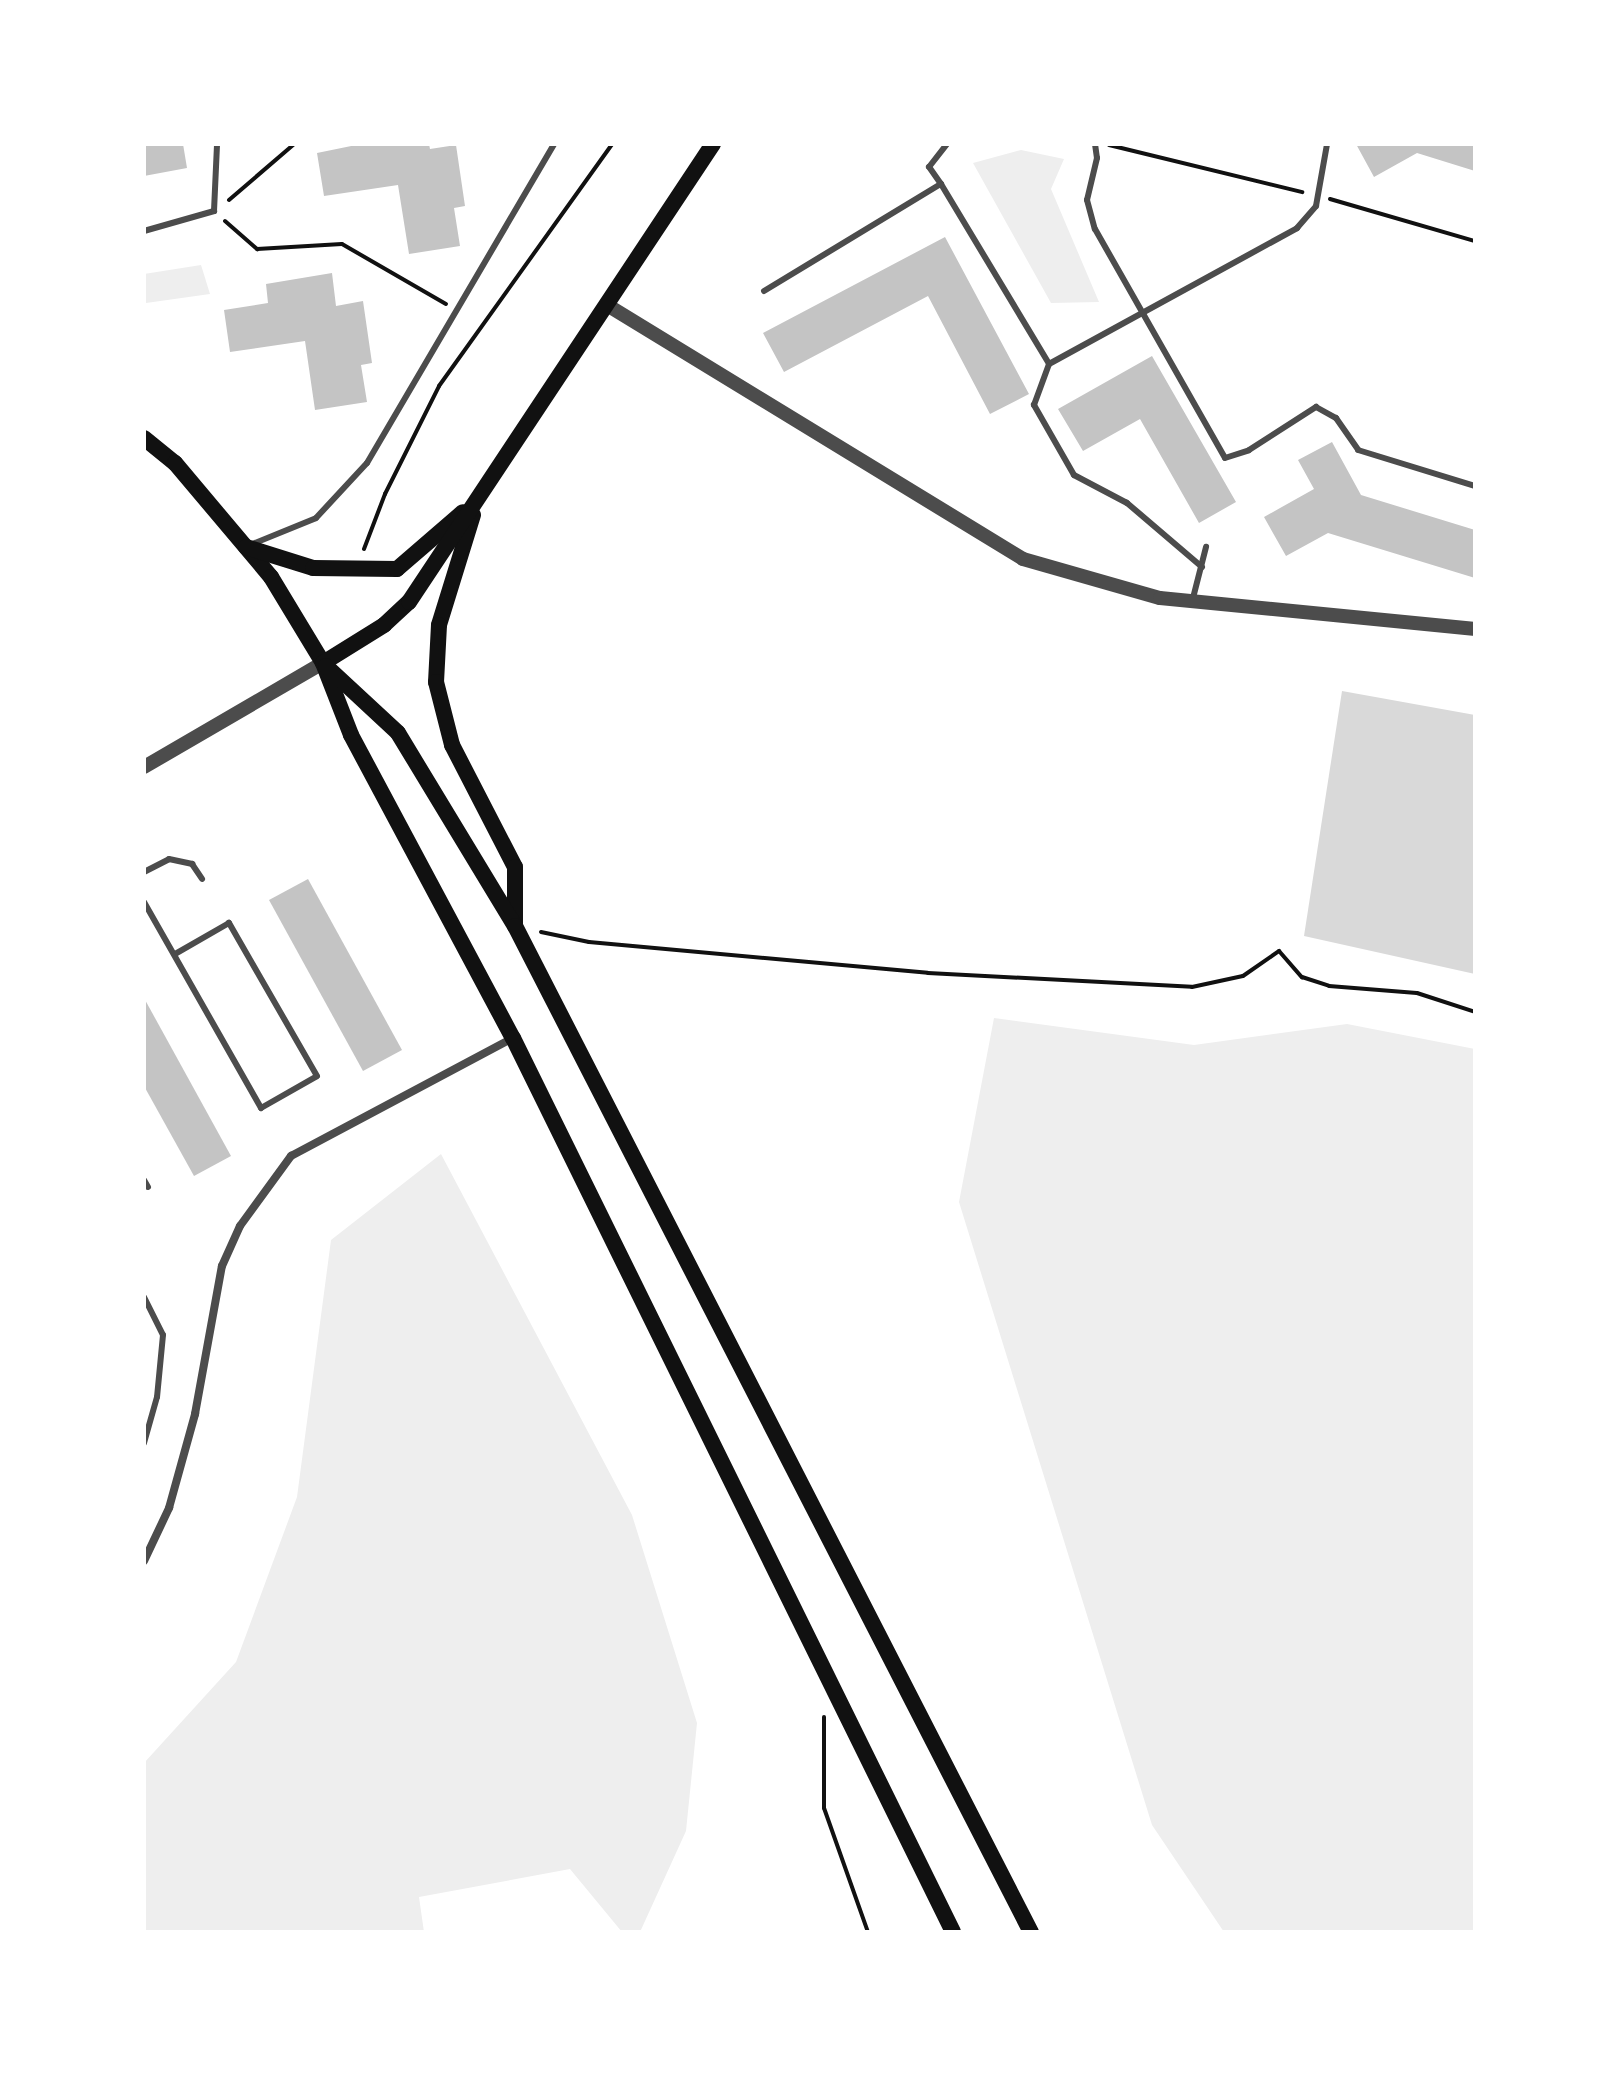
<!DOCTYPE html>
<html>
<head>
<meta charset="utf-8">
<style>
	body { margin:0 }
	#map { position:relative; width:1619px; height:2076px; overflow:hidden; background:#fff; font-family:"Space Grotesk",sans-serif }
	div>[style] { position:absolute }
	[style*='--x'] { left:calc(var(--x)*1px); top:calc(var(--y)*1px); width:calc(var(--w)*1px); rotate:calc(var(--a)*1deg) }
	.green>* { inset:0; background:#eee }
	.water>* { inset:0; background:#d9d9d9 }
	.building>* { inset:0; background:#c4c4c4 }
	.path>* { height:4px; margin:-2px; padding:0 2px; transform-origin:2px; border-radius:2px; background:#111 }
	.service>* { height:6px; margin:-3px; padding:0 3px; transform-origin:3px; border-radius:3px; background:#4c4c4c }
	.minor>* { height:8px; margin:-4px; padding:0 4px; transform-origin:4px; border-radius:4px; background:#4c4c4c }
	.tertiary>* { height:14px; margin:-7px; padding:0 7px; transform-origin:7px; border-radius:7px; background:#4c4c4c }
	.secondary>* { height:16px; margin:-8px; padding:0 8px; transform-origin:8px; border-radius:8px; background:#111 }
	span { translate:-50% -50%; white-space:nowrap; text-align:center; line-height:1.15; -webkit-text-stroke:7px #fff; paint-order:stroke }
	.frame { position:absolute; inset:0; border:146px solid #fff; pointer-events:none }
</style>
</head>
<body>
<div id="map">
	<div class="green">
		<div style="clip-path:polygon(1021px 150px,1064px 159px,1051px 189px,1099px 302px,1051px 303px,973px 163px)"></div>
		<div style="clip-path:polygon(201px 265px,210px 294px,146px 303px,144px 274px)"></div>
		<div style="clip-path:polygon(994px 1018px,1194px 1045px,1347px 1024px,1475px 1049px,1475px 1932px,1224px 1932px,1152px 1825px,959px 1202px)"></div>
		<div style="clip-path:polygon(441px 1154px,632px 1515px,697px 1723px,686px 1831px,640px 1932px,622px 1932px,570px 1869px,419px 1897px,424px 1932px,144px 1932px,144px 1763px,236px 1662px,297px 1497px,331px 1240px)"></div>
	</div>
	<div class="water">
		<div style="clip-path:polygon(1342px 691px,1475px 715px,1475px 974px,1304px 936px)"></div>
	</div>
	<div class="building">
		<div style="clip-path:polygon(144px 144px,183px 144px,187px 168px,144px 176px)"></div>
		<div style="clip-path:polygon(361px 144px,429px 144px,430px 149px,456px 145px,465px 206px,454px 208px,460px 246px,409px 254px,398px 185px,324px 196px,317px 153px)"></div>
		<div style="clip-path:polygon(1356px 144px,1475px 144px,1475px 171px,1417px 153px,1374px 177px)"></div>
		<div style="clip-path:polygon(945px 237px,1029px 394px,990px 414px,928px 296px,784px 372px,763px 333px)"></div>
		<div style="clip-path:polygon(332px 273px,336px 306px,363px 301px,372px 363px,361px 365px,367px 402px,315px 410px,305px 341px,230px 352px,224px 310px,268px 303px,266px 284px)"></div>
		<div style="clip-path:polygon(1152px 356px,1236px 502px,1199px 523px,1140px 419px,1083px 451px,1058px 409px)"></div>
		<div style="clip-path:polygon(1332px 442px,1361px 495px,1475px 530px,1475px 578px,1328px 533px,1286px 556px,1264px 517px,1314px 489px,1298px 460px)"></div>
		<div style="clip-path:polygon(308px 879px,402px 1050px,363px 1071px,269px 900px)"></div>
		<div style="clip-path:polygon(144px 998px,231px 1156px,194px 1176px,144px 1086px)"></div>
	</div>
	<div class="path">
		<div style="--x:1109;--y:145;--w:199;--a:13.7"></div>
		<div style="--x:1330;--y:199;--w:151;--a:16.2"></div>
		<div style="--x:229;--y:200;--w:86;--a:-40.7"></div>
		<div style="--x:225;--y:221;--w:43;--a:41.2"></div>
		<div style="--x:257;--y:249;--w:85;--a:-3.4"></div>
		<div style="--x:342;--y:244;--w:120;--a:30"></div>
		<div style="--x:364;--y:549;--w:59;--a:-69.1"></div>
		<div style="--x:385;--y:494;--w:121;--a:-63.4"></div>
		<div style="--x:439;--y:386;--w:297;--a:-54.4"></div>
		<div style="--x:541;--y:932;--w:49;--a:11.8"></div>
		<div style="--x:589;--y:942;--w:340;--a:5.2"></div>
		<div style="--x:928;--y:973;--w:264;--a:3"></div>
		<div style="--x:1192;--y:987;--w:52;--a:-12.2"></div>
		<div style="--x:1243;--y:976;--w:44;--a:-34.8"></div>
		<div style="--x:1279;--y:951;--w:35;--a:49"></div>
		<div style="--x:1302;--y:977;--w:28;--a:18"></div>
		<div style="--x:1329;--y:986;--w:88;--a:4.5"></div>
		<div style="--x:1417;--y:993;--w:61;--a:18.1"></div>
		<div style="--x:824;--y:1717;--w:91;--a:90"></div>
		<div style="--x:824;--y:1808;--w:132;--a:70.5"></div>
	</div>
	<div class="service">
		<div style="--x:1095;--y:144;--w:14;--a:82"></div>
		<div style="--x:1097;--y:158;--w:43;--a:103.4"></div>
		<div style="--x:1087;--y:200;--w:30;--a:75"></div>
		<div style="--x:1095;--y:229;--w:263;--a:60.4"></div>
		<div style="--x:1225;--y:458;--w:25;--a:-18"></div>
		<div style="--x:1249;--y:450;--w:80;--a:-32.7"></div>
		<div style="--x:1316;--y:407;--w:23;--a:29"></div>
		<div style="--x:1336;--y:418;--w:39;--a:55"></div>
		<div style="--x:1358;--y:450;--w:122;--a:17.1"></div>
		<div style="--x:941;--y:184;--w:210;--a:59"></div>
		<div style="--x:144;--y:231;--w:73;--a:-15.9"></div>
		<div style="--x:214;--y:211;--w:67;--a:-87.4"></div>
		<div style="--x:764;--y:291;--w:207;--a:-31.2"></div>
		<div style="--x:941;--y:184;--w:21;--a:-125"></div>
		<div style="--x:929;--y:167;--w:29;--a:-52"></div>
		<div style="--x:250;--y:545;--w:71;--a:-22.2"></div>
		<div style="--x:316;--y:518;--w:75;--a:-47.2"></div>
		<div style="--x:367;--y:463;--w:370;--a:-59.6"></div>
		<div style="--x:1202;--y:567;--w:99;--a:-139.5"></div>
		<div style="--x:1127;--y:503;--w:60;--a:-152.2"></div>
		<div style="--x:1074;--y:475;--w:81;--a:-119.7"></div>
		<div style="--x:1034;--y:405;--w:44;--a:-69.9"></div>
		<div style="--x:1049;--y:364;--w:283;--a:-28.7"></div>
		<div style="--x:1297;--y:228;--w:29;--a:-49"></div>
		<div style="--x:1316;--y:206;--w:63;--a:-79.9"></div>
		<div style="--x:1192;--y:602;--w:57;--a:-75.7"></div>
		<div style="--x:144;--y:872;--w:28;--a:-27"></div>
		<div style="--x:169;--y:859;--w:24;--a:12"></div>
		<div style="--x:192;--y:864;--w:18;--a:56"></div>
		<div style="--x:144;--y:902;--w:237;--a:60.4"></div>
		<div style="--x:261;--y:1108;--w:64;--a:-29.7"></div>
		<div style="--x:317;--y:1076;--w:177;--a:-119.9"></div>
		<div style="--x:229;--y:923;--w:62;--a:150.1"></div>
		<div style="--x:144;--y:1180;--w:8;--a:60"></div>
		<div style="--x:144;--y:1297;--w:42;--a:63.4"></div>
		<div style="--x:163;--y:1335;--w:62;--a:95.5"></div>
		<div style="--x:157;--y:1397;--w:48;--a:105.8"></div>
	</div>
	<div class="minor">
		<div style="--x:144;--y:1561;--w:59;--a:-64.7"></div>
		<div style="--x:169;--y:1508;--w:98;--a:-74.5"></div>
		<div style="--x:195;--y:1414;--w:150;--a:-79.7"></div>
		<div style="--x:222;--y:1266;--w:44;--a:-65.8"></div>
		<div style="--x:240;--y:1226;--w:87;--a:-53.9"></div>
		<div style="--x:291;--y:1156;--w:251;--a:-28"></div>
	</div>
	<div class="tertiary">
		<div style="--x:607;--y:305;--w:487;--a:31.4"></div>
		<div style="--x:1023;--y:559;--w:142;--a:15.9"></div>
		<div style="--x:1160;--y:598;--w:317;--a:5.6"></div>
		<div style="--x:144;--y:767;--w:207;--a:-30.2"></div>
	</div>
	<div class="secondary">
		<div style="--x:144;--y:438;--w:40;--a:39"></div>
		<div style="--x:175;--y:463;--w:149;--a:49.9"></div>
		<div style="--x:271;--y:577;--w:100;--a:58.8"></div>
		<div style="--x:323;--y:663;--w:77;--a:68.7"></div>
		<div style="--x:351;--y:735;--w:344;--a:61.9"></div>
		<div style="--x:513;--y:1038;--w:996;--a:63.79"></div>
		<div style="--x:473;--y:515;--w:115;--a:107.2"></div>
		<div style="--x:439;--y:625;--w:57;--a:93"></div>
		<div style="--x:436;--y:682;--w:65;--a:75.7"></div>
		<div style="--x:452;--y:745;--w:137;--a:62.7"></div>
		<div style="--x:515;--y:867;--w:58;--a:90"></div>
		<div style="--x:246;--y:547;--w:70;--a:17.4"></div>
		<div style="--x:313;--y:568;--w:84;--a:0.7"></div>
		<div style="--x:397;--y:569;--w:87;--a:-40.8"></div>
		<div style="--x:323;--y:663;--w:72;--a:-31.9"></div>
		<div style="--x:384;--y:625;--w:34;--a:-43"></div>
		<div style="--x:409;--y:602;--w:550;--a:-56.43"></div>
		<div style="--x:326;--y:666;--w:98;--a:42.9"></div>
		<div style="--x:398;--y:733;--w:226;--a:58.8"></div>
		<div style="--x:515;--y:926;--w:1131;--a:62.85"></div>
	</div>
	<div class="frame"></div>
</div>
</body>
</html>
